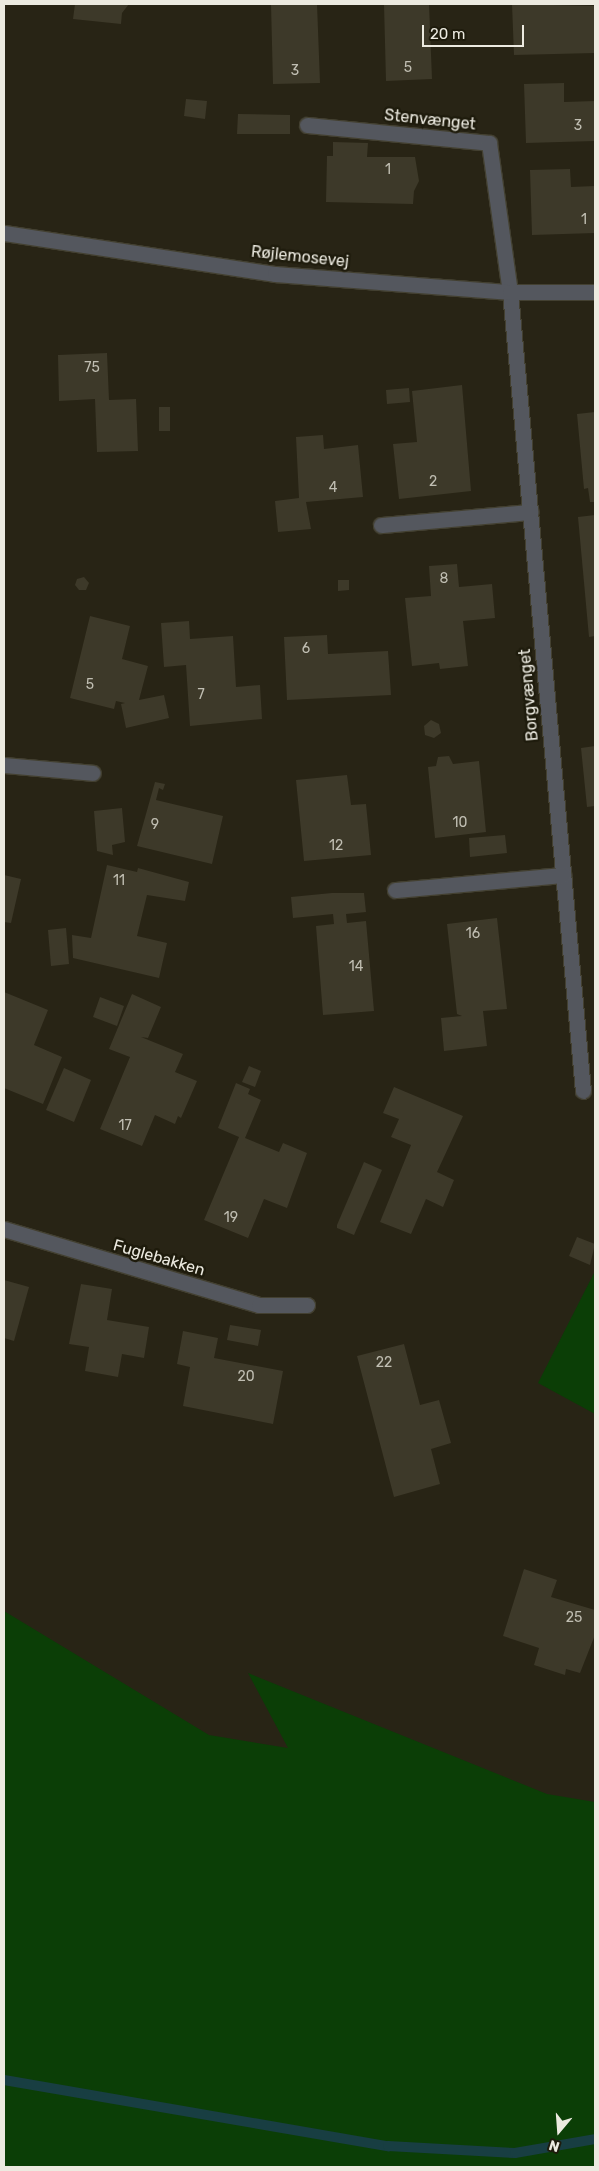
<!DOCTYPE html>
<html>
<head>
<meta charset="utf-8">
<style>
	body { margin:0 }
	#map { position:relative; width:599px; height:2171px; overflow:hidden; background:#282415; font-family:Rubik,sans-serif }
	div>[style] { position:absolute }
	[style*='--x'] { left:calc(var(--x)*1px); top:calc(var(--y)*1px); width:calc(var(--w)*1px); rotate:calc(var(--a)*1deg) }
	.green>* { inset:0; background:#0b3e06 }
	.stream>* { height:10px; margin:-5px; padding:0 5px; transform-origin:5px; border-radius:5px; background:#183e42 }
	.building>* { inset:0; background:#3d3929 }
	.roads { filter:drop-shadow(1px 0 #434031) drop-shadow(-1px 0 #434031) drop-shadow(0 1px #434031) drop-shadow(0 -1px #434031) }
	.minor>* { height:15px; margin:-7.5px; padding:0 7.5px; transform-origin:7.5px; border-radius:7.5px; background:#54575e }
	span { translate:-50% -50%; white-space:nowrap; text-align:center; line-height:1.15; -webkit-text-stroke:5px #1e1b0c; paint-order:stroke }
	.number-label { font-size:14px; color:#c0beb2 }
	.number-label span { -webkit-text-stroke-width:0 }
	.street-label { font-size:16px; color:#eceae0 }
	.frame { position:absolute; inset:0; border:5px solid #eceae0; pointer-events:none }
	.north { position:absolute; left:534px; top:2106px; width:50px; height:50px; -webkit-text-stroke:4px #1e1b0c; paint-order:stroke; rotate:198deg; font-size:14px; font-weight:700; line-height:20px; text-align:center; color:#eceae0 }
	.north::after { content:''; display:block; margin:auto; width:18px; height:22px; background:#eceae0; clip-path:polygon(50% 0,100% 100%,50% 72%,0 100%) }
	.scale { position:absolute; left:422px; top:25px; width:102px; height:22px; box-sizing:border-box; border:2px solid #eceae0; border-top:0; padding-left:6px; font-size:15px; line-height:18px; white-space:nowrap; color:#eceae0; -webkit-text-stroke:4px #1e1b0c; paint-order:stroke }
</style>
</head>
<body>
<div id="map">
	<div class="green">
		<div style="clip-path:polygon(595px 1271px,595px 1414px,538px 1383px)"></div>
		<div style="clip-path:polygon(4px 1611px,209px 1735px,288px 1748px,248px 1673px,547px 1794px,595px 1802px,595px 2167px,4px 2167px)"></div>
	</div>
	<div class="stream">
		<div style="--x:4;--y:2080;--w:390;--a:9.8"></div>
		<div style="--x:388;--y:2146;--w:127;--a:3.2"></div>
		<div style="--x:515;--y:2153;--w:81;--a:-9.9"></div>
	</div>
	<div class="building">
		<div style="clip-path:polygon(75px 4px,129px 4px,122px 13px,121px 24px,73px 19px)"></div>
		<div style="clip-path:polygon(271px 4px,317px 4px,320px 83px,273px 84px)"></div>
		<div style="clip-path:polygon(384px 4px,429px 4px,432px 79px,386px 81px)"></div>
		<div style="clip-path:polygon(512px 4px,595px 6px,595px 53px,514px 55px)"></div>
		<div style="clip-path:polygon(564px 83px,564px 102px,595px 101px,595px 141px,526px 143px,524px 84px)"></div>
		<div style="clip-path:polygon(186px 99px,207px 101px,205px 119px,184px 116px)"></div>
		<div style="clip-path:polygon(238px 114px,290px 115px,290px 134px,237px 134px)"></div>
		<div style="clip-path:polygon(333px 142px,368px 143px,367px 157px,415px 157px,419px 181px,414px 191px,413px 204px,326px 202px,327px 156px,333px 156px)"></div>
		<div style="clip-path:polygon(570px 169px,571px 187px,595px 186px,595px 233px,532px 235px,530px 170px)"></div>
		<div style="clip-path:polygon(107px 353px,109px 400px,136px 399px,138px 451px,97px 452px,95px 399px,59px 401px,58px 355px)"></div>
		<div style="clip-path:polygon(462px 385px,471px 491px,399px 499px,393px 444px,417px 442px,412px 391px)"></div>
		<div style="clip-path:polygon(409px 388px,410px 402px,387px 404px,386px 390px)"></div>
		<div style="clip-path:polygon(159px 407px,170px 407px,170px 431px,159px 431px)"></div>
		<div style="clip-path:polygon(595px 412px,595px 502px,590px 502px,588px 488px,584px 489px,577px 414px)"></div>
		<div style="clip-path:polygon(323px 435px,324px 449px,358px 445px,363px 497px,306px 502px,311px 529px,278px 532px,275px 501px,299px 498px,296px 437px)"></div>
		<div style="clip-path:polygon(595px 515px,595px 636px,589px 637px,578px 517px)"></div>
		<div style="clip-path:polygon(457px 564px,459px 587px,492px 584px,495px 618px,463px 621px,468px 666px,440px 669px,439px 663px,412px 666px,405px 598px,431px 596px,429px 566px)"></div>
		<div style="clip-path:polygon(84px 577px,89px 583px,86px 590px,79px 590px,75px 585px,77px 579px)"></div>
		<div style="clip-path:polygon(338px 580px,349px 580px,349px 590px,338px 591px)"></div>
		<div style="clip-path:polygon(90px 616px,130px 626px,122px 659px,148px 666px,139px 700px,164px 695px,169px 718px,126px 728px,121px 704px,125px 703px,116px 701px,114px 709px,70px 698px)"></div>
		<div style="clip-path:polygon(189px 621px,190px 639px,233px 636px,236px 687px,260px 685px,262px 719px,190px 726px,186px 665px,164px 667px,161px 623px)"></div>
		<div style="clip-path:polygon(327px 635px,328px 654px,388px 651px,391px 695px,287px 700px,284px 637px)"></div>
		<div style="clip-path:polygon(431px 720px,439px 724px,441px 733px,434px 738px,425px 735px,424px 726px)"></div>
		<div style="clip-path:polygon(595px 746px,595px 806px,587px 807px,581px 748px)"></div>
		<div style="clip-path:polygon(449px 756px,453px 764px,479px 761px,486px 832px,435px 838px,428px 767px,436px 766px,438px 757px)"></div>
		<div style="clip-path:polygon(347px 775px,351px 805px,366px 804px,371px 855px,304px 861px,296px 780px)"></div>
		<div style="clip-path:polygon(155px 782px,165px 784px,163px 790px,159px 788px,156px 800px,223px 816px,212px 864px,137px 846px)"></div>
		<div style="clip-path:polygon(122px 808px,125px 842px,112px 845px,113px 855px,97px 851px,94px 811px)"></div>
		<div style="clip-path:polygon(505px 835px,507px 853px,470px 857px,469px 838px)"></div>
		<div style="clip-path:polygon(107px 865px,137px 872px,138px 868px,189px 882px,185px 901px,147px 895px,137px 936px,167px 943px,159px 978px,73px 958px,72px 935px,91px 938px)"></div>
		<div style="clip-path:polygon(4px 875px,21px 879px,11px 923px,4px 922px)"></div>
		<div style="clip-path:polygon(332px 893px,364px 893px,366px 912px,346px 914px,347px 923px,366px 921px,374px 1011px,323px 1015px,316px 926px,334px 924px,333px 914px,293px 918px,291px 897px)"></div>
		<div style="clip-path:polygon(497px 918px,507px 1009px,483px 1011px,487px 1046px,444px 1051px,441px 1018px,462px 1016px,457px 1014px,447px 924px)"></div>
		<div style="clip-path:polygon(66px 928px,69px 964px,51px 966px,48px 930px)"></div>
		<div style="clip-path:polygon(4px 992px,48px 1010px,34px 1045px,62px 1057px,43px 1104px,4px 1088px)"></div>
		<div style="clip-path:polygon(132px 994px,161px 1007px,148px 1038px,141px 1037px,183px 1054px,175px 1072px,197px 1081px,181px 1118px,178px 1116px,175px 1124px,155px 1115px,142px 1146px,100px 1129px,130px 1057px,109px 1049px)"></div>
		<div style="clip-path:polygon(100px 997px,124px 1006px,117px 1026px,93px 1017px)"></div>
		<div style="clip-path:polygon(249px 1066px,261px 1071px,255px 1087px,242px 1082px)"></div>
		<div style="clip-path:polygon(64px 1068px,91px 1080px,74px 1122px,46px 1110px)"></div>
		<div style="clip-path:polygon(236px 1083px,250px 1089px,248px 1094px,261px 1100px,245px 1138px,279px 1152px,283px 1143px,307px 1153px,287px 1208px,264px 1199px,248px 1238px,204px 1220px,239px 1137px,218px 1128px)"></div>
		<div style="clip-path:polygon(394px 1087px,463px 1116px,437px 1172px,454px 1180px,443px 1207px,426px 1199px,411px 1234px,380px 1222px,411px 1145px,391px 1137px,399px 1119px,383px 1113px)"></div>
		<div style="clip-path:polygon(364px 1162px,382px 1170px,354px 1235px,337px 1228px,337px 1225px)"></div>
		<div style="clip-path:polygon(577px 1237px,595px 1244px,590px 1265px,569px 1256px)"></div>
		<div style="clip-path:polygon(4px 1280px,29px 1287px,14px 1341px,4px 1338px)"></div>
		<div style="clip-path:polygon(81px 1284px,112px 1289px,107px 1320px,149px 1327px,144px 1358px,122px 1354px,118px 1377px,85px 1371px,89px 1347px,69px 1344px)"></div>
		<div style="clip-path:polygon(230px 1325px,261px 1330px,258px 1346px,227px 1340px)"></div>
		<div style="clip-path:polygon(183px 1331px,218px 1338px,214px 1358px,283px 1371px,273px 1424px,183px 1406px,190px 1367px,177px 1364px)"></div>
		<div style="clip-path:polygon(404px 1344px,420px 1405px,439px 1400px,451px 1443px,431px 1449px,440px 1484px,394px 1497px,357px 1356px)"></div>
		<div style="clip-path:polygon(524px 1569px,557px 1580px,551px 1597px,595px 1610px,595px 1635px,580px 1673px,566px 1669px,565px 1675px,534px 1665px,539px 1648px,503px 1636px)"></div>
	</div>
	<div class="roads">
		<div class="minor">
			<div style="--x:307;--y:125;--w:183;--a:5.6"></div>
			<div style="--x:489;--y:143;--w:150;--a:82"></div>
			<div style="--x:510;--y:292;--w:802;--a:84.78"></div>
			<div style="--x:4;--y:233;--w:274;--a:8.6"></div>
			<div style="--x:275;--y:274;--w:236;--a:4.4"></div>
			<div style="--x:510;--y:292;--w:85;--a:0"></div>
			<div style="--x:381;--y:525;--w:150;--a:-5"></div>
			<div style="--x:4;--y:765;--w:89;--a:5.1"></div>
			<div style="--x:395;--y:890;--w:169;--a:-5.1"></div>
			<div style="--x:4;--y:1229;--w:266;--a:16.6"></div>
			<div style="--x:259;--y:1305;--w:48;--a:0"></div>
		</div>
	</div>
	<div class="number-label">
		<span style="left:408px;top:68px">5</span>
		<span style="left:295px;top:71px">3</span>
		<span style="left:578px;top:126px">3</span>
		<span style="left:388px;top:170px">1</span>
		<span style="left:584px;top:220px">1</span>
		<span style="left:92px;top:368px">75</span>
		<span style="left:433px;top:482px">2</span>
		<span style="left:333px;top:488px">4</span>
		<span style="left:444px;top:579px">8</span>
		<span style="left:306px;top:649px">6</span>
		<span style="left:90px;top:685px">5</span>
		<span style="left:201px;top:695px">7</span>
		<span style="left:460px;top:823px">10</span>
		<span style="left:155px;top:825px">9</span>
		<span style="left:336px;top:846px">12</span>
		<span style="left:119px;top:881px">11</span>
		<span style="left:473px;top:934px">16</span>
		<span style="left:356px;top:967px">14</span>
		<span style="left:125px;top:1126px">17</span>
		<span style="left:231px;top:1218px">19</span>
		<span style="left:384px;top:1363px">22</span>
		<span style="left:246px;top:1377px">20</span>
		<span style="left:574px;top:1618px">25</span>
	</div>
	<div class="street-label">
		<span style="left:430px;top:120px;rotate:6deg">Stenvænget</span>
		<span style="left:300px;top:257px;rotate:6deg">Røjlemosevej</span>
		<span style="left:529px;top:695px;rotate:-95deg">Borgvænget</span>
		<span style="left:159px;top:1258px;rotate:16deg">Fuglebakken</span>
	</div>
	<div class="frame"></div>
	<div class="north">N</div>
	<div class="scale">20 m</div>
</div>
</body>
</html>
